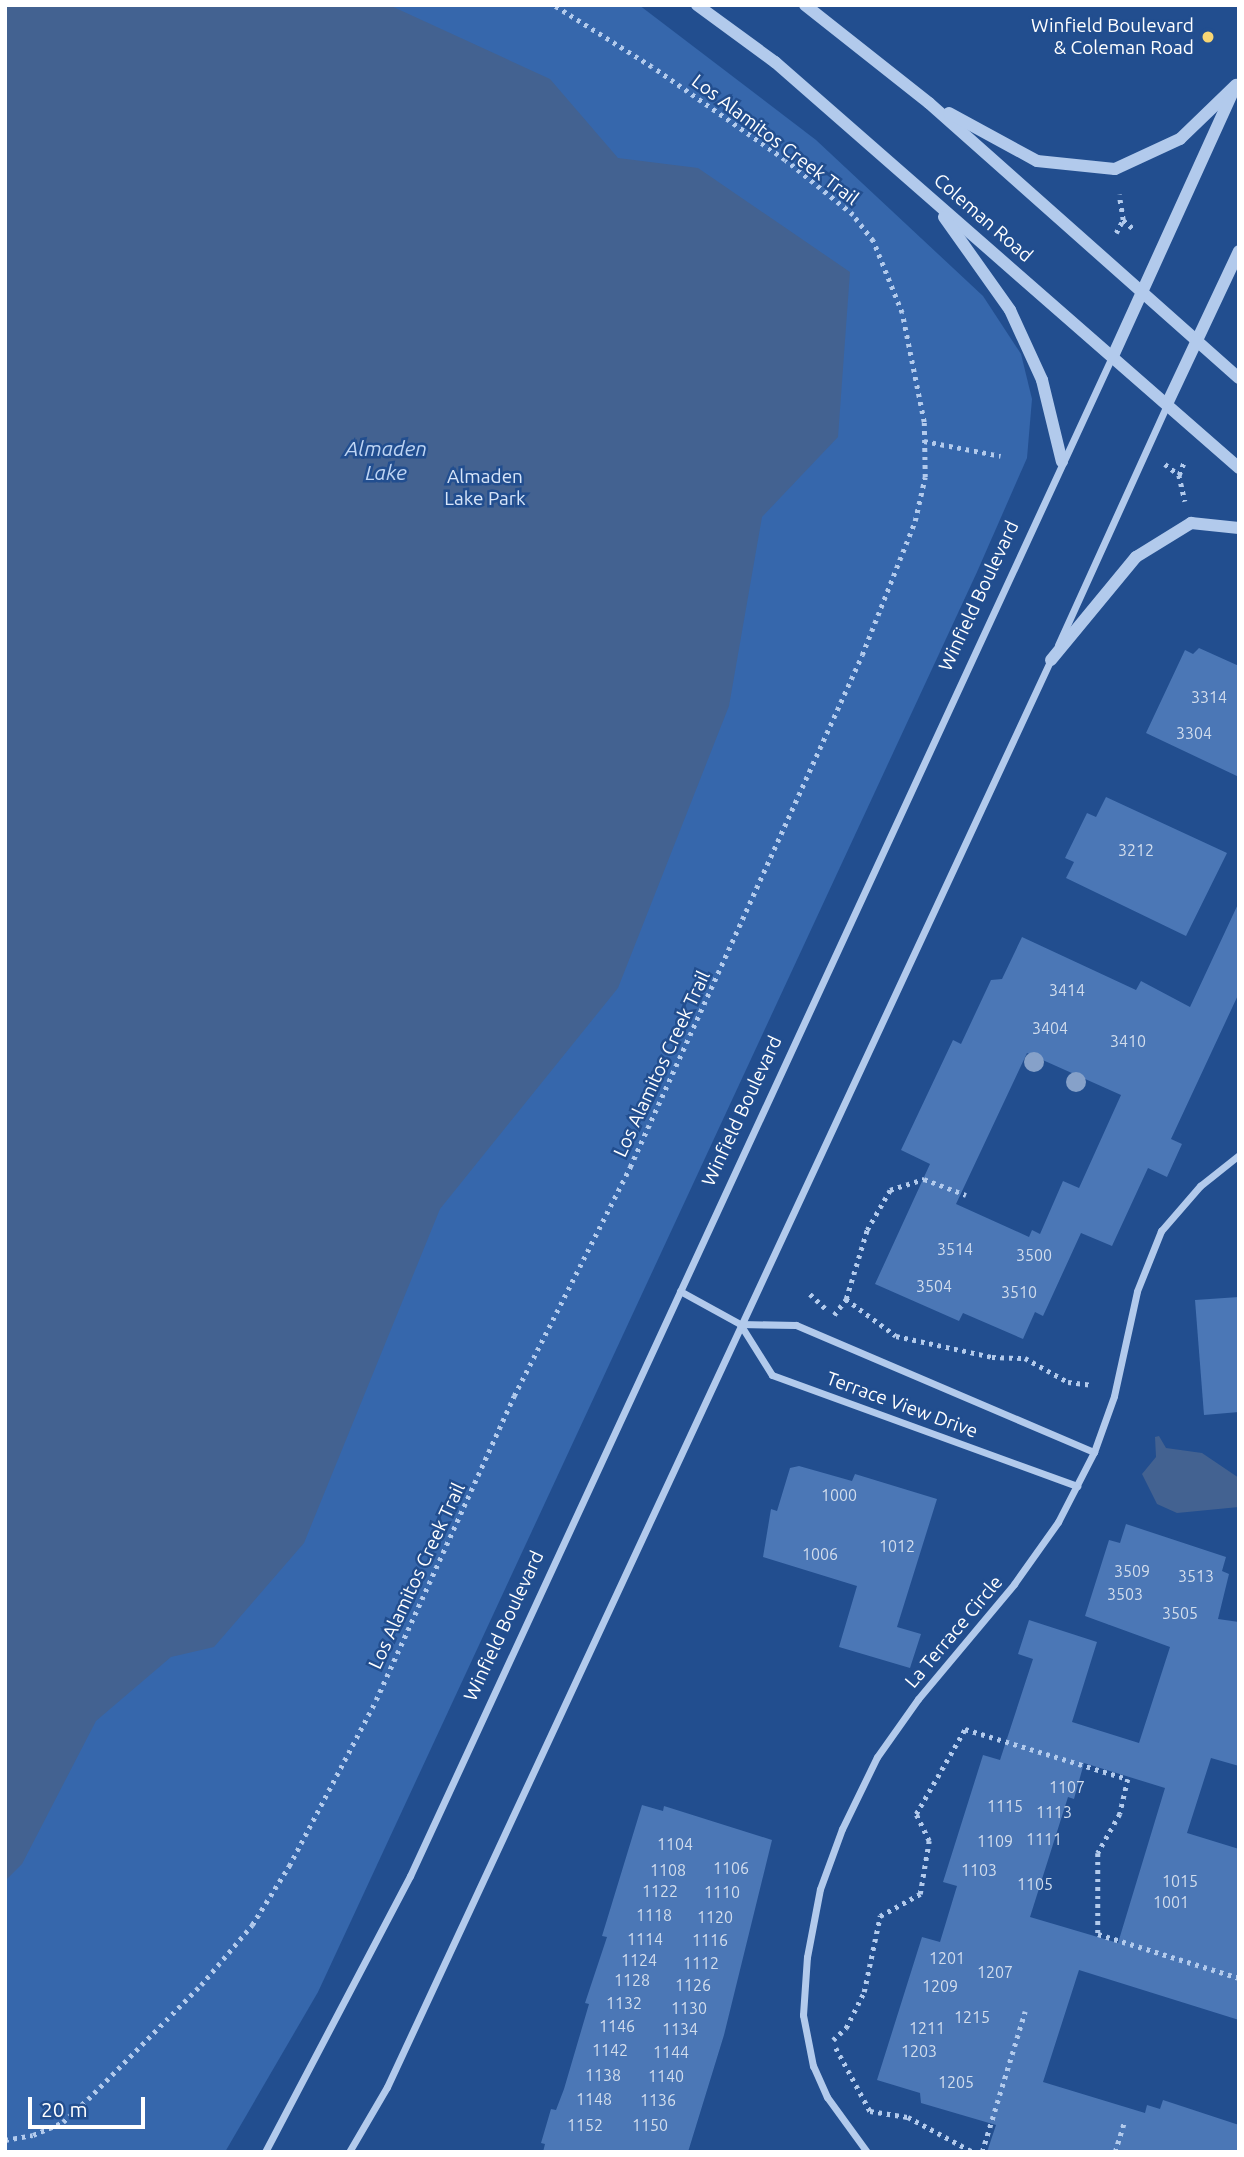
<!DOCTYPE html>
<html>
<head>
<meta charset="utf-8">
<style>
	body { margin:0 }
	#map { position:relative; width:1244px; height:2157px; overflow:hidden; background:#224e8f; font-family:Ubuntu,sans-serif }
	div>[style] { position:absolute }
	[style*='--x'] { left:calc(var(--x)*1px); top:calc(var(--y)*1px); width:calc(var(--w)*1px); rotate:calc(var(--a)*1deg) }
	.green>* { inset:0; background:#3667ac }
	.water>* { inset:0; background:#436291 }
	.building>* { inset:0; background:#4b77b6 }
	.path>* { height:4.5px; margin-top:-2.25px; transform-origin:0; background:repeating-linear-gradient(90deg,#b2caec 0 3.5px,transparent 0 8.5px) }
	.minor>* { height:7px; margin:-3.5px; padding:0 3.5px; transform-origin:3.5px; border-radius:3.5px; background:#b2caec }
	.tertiary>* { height:12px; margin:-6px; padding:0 6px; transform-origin:6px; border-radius:6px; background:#b2caec }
	.trees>* { width:20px; height:20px; margin:-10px; border-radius:50%; background:#86a1c9 }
	.dots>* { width:19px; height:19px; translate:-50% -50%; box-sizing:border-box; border:4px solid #224e8f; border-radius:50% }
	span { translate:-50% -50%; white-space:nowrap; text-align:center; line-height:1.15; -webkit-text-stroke:5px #224e8f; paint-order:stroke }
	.number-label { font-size:16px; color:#d2dded }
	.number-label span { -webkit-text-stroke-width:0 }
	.poi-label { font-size:19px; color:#fff }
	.right { translate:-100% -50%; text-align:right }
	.street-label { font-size:19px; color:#fff }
	.park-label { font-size:19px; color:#d7e5f9 }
	.water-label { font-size:21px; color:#bed4f3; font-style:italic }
	.frame { position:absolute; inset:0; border:7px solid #fff; pointer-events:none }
	.scale { position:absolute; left:28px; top:2097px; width:117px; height:32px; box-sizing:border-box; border:4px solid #fff; border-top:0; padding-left:9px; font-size:21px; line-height:24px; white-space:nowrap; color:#fff; -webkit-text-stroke:5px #224e8f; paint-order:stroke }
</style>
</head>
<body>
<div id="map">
	<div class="green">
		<div style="clip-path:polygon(5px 5px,639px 5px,816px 140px,983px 296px,1021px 354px,1032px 399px,1027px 458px,977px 572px,318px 1992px,225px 2152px,5px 2152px)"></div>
	</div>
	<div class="water">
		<div style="clip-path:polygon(5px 5px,389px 5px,550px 79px,618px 158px,698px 168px,850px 272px,838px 437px,762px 517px,729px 706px,618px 988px,440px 1209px,304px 1543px,214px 1647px,171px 1657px,96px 1721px,22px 1864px,5px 1881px)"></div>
		<div style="clip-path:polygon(1159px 1436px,1166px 1448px,1202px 1453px,1239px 1478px,1239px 1507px,1177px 1513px,1157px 1504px,1142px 1474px,1156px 1457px,1155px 1437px)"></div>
	</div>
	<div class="building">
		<div style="clip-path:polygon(1199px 648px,1239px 666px,1239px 777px,1146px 733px,1185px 650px,1193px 654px)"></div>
		<div style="clip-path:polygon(1106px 797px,1227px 853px,1186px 936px,1066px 878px,1074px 862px,1065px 858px,1087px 813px,1096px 817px)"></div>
		<div style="clip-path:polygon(evenodd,1239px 902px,1239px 993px,1171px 1139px,1182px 1144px,1167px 1177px,1148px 1168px,1112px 1246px,1081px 1233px,1043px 1316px,1035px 1312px,1023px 1339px,963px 1313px,959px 1321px,875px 1284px,930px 1164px,901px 1150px,953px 1040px,961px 1044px,991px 980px,1002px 979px,1022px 937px,1136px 990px,1141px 981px,1190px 1007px,1239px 902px,1027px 1053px,1121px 1095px,1079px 1188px,1063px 1181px,1040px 1234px,1032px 1230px,1029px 1237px,956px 1204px,1027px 1053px)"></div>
		<div style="clip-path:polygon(1239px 1297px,1239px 1412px,1204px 1415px,1195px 1300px)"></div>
		<div style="clip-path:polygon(799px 1466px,852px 1481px,855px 1474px,937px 1499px,897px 1627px,921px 1634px,910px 1668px,839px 1647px,857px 1586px,763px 1557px,771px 1509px,777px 1511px,790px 1468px)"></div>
		<div style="clip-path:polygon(evenodd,1126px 1524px,1226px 1557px,1222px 1571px,1229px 1574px,1218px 1619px,1239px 1622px,1239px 1766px,1211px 1758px,1187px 1833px,1239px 1849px,1239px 2020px,1079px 1970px,1043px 2082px,1145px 2113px,1147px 2105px,1160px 2109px,1163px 2100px,1239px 2125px,1239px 2152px,987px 2152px,996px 2125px,921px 2103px,920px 2093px,877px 2080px,922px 1937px,940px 1942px,957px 1886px,943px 1882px,983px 1755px,1000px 1760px,1033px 1659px,1018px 1654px,1029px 1620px,1097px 1642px,1072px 1722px,1139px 1743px,1170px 1647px,1085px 1616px,1109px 1540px,1120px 1543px,1126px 1524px,1084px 1763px,1165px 1788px,1118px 1943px,1030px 1917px,1068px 1797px,1074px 1799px,1084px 1763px)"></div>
		<div style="clip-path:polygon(642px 1805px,663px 1811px,664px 1806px,772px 1840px,724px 2035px,688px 2152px,543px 2152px,545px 2144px,541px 2143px,551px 2109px,556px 2110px,564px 2089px,589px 2004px,585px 2003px,607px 1937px,602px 1936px)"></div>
	</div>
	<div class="path">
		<div style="--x:1123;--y:220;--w:16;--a:40"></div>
		<div style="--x:1116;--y:233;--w:15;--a:-62"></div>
		<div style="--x:1123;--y:220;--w:26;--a:-99"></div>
		<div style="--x:924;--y:441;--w:78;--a:11"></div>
		<div style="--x:1165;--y:464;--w:18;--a:38"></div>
		<div style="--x:1179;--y:475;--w:27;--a:77"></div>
		<div style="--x:1179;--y:475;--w:14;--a:-69"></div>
		<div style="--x:810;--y:1294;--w:23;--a:43"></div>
		<div style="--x:846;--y:1299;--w:62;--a:36.5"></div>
		<div style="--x:896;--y:1336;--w:98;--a:12.3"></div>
		<div style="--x:992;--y:1357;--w:33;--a:2"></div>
		<div style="--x:1025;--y:1358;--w:49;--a:29.2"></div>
		<div style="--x:1068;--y:1382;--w:23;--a:7"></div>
		<div style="--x:834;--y:1315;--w:20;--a:-53"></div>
		<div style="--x:846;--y:1299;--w:72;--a:-73.1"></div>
		<div style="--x:867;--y:1230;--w:46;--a:-60.1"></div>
		<div style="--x:890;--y:1190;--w:36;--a:-18"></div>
		<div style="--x:924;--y:1179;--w:45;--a:20.9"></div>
		<div style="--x:833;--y:2040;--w:18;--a:-43"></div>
		<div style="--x:846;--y:2028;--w:40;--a:-63.4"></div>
		<div style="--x:864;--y:1992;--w:78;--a:-78.1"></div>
		<div style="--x:880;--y:1916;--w:46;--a:-28.8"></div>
		<div style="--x:920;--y:1894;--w:54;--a:-80.4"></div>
		<div style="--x:929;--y:1841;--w:30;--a:-116"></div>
		<div style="--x:916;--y:1814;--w:98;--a:-60"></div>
		<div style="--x:965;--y:1729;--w:170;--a:17.1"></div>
		<div style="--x:1128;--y:1779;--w:36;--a:103"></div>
		<div style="--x:1120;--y:1814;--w:45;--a:119.4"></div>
		<div style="--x:1098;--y:1853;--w:81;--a:90"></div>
		<div style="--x:1098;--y:1934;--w:148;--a:17.3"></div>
		<div style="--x:836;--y:2048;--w:72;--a:61.6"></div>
		<div style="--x:870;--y:2111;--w:38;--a:9"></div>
		<div style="--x:908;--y:2117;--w:74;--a:28.3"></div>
		<div style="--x:5;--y:2140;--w:28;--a:-10"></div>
		<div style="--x:33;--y:2135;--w:33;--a:-23"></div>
		<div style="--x:63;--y:2122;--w:34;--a:-43"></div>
		<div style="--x:88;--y:2099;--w:161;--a:-45.3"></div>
		<div style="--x:201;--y:1985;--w:79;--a:-49.6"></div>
		<div style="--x:252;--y:1925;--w:70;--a:-57.9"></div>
		<div style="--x:289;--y:1866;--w:187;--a:-62.3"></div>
		<div style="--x:376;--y:1700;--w:334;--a:-65.6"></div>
		<div style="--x:514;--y:1396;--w:257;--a:-63.1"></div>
		<div style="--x:630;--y:1167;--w:562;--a:-65.62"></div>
		<div style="--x:862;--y:655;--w:144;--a:-68.4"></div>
		<div style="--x:915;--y:521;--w:45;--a:-77.2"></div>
		<div style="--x:925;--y:477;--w:55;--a:-91"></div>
		<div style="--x:924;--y:422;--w:111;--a:-101.4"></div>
		<div style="--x:902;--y:313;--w:78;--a:-111.9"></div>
		<div style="--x:873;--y:241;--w:33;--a:-128"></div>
		<div style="--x:853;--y:215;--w:87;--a:-141"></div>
		<div style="--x:785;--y:160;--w:162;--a:-145"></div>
		<div style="--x:652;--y:67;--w:117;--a:-147.9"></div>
		<div style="--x:982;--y:2152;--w:147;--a:-73"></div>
		<div style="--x:1115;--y:2152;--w:30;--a:-73"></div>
	</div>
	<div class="minor">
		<div style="--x:1058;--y:645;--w:264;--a:-65.6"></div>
		<div style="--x:680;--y:1291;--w:68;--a:28.8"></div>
		<div style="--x:740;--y:1324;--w:60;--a:57.9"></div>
		<div style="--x:772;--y:1375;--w:325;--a:20"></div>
		<div style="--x:740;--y:1324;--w:56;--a:1"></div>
		<div style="--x:796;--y:1325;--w:324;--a:23.1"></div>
		<div style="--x:265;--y:2152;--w:312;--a:-62.3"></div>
		<div style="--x:410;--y:1876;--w:1673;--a:-65.2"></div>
		<div style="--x:349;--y:2152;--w:75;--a:-59.7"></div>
		<div style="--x:387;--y:2087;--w:1575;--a:-65.06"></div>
		<div style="--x:867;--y:2152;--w:68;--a:-126"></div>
		<div style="--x:827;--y:2097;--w:34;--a:-114"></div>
		<div style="--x:813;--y:2066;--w:52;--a:-101.1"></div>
		<div style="--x:803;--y:2015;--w:58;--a:-86.1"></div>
		<div style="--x:807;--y:1957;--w:69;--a:-79.2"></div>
		<div style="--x:820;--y:1889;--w:64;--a:-69.9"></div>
		<div style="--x:842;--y:1829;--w:80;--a:-64.1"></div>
		<div style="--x:877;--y:1757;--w:71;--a:-54.7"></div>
		<div style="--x:918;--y:1699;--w:150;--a:-50.1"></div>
		<div style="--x:1014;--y:1584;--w:76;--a:-54.6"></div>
		<div style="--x:1058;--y:1522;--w:79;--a:-62.8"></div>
		<div style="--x:1094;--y:1452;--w:59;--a:-70.3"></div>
		<div style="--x:1114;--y:1396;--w:107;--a:-77.6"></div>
		<div style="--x:1137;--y:1291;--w:65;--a:-68.2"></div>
		<div style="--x:1161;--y:1231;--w:60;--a:-49.1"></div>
		<div style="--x:1200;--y:1186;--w:50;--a:-38.5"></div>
	</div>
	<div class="tertiary">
		<div style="--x:697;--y:5;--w:97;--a:36.2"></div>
		<div style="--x:775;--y:62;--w:617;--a:41.19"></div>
		<div style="--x:805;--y:5;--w:158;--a:38.3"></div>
		<div style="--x:929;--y:103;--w:414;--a:41.6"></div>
		<div style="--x:949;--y:113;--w:100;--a:28.6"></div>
		<div style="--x:1037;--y:161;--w:78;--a:5.9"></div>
		<div style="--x:1115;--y:169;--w:72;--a:-24.8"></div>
		<div style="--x:1180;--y:139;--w:78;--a:-44"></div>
		<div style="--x:944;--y:217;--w:114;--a:54.6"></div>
		<div style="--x:1010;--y:310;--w:77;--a:65.4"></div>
		<div style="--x:1042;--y:380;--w:84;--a:76.3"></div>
		<div style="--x:1113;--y:356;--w:290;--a:-65.6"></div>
		<div style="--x:1167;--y:404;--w:169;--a:-64.8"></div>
		<div style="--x:1051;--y:660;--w:134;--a:-50.5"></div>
		<div style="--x:1136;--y:557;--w:65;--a:-31.7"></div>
		<div style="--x:1191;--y:523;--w:48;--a:5.9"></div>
	</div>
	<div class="trees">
		<div style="left:1034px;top:1062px"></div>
		<div style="left:1076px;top:1082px"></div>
	</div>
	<div class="dots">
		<div style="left:1208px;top:37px;background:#f8d674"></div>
	</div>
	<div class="number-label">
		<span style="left:1209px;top:697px">3314</span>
		<span style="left:1194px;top:733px">3304</span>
		<span style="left:1136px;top:850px">3212</span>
		<span style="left:1067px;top:990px">3414</span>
		<span style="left:1050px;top:1028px">3404</span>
		<span style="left:1128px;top:1041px">3410</span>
		<span style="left:955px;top:1249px">3514</span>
		<span style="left:1034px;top:1255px">3500</span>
		<span style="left:934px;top:1286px">3504</span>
		<span style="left:1019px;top:1292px">3510</span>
		<span style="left:839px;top:1495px">1000</span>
		<span style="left:897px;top:1546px">1012</span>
		<span style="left:820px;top:1554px">1006</span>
		<span style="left:1132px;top:1571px">3509</span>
		<span style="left:1196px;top:1576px">3513</span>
		<span style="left:1125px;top:1594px">3503</span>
		<span style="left:1180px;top:1613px">3505</span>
		<span style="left:1067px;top:1787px">1107</span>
		<span style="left:1005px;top:1806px">1115</span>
		<span style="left:1054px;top:1812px">1113</span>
		<span style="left:1044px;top:1839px">1111</span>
		<span style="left:995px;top:1841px">1109</span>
		<span style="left:675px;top:1844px">1104</span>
		<span style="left:731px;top:1868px">1106</span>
		<span style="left:668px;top:1870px">1108</span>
		<span style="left:979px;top:1870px">1103</span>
		<span style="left:1180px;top:1881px">1015</span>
		<span style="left:1035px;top:1884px">1105</span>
		<span style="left:660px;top:1891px">1122</span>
		<span style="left:722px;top:1892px">1110</span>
		<span style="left:1171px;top:1902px">1001</span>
		<span style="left:654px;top:1915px">1118</span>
		<span style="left:715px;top:1917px">1120</span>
		<span style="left:645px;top:1939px">1114</span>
		<span style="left:710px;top:1940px">1116</span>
		<span style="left:947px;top:1958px">1201</span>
		<span style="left:639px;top:1960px">1124</span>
		<span style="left:701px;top:1963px">1112</span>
		<span style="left:995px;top:1972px">1207</span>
		<span style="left:632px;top:1980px">1128</span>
		<span style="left:693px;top:1985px">1126</span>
		<span style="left:940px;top:1986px">1209</span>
		<span style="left:624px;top:2003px">1132</span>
		<span style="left:689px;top:2008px">1130</span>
		<span style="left:972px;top:2017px">1215</span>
		<span style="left:617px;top:2026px">1146</span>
		<span style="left:927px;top:2028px">1211</span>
		<span style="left:680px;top:2029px">1134</span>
		<span style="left:610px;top:2050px">1142</span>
		<span style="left:919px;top:2051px">1203</span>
		<span style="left:671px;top:2052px">1144</span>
		<span style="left:603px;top:2075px">1138</span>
		<span style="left:666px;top:2076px">1140</span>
		<span style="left:956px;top:2082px">1205</span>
		<span style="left:594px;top:2099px">1148</span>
		<span style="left:658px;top:2100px">1136</span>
		<span style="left:585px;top:2125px">1152</span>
		<span style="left:650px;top:2125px">1150</span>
	</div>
	<div class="poi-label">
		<span class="right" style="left:1194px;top:37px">Winfield Boulevard<br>&amp; Coleman Road</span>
	</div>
	<div class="street-label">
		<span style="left:775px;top:140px;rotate:37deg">Los Alamitos Creek Trail</span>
		<span style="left:983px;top:218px;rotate:41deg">Coleman Road</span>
		<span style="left:979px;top:596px;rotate:-65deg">Winfield Boulevard</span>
		<span style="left:662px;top:1064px;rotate:-65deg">Los Alamitos Creek Trail</span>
		<span style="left:742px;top:1111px;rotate:-65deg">Winfield Boulevard</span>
		<span style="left:902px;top:1405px;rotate:20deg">Terrace View Drive</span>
		<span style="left:417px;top:1576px;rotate:-65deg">Los Alamitos Creek Trail</span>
		<span style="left:504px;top:1626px;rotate:-65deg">Winfield Boulevard</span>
		<span style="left:954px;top:1632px;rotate:-50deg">La Terrace Circle</span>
	</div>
	<div class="park-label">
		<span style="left:485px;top:488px">Almaden<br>Lake Park</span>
	</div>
	<div class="water-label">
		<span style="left:386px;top:460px">Almaden<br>Lake</span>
	</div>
	<div class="frame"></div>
	<div class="scale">20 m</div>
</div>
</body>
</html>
